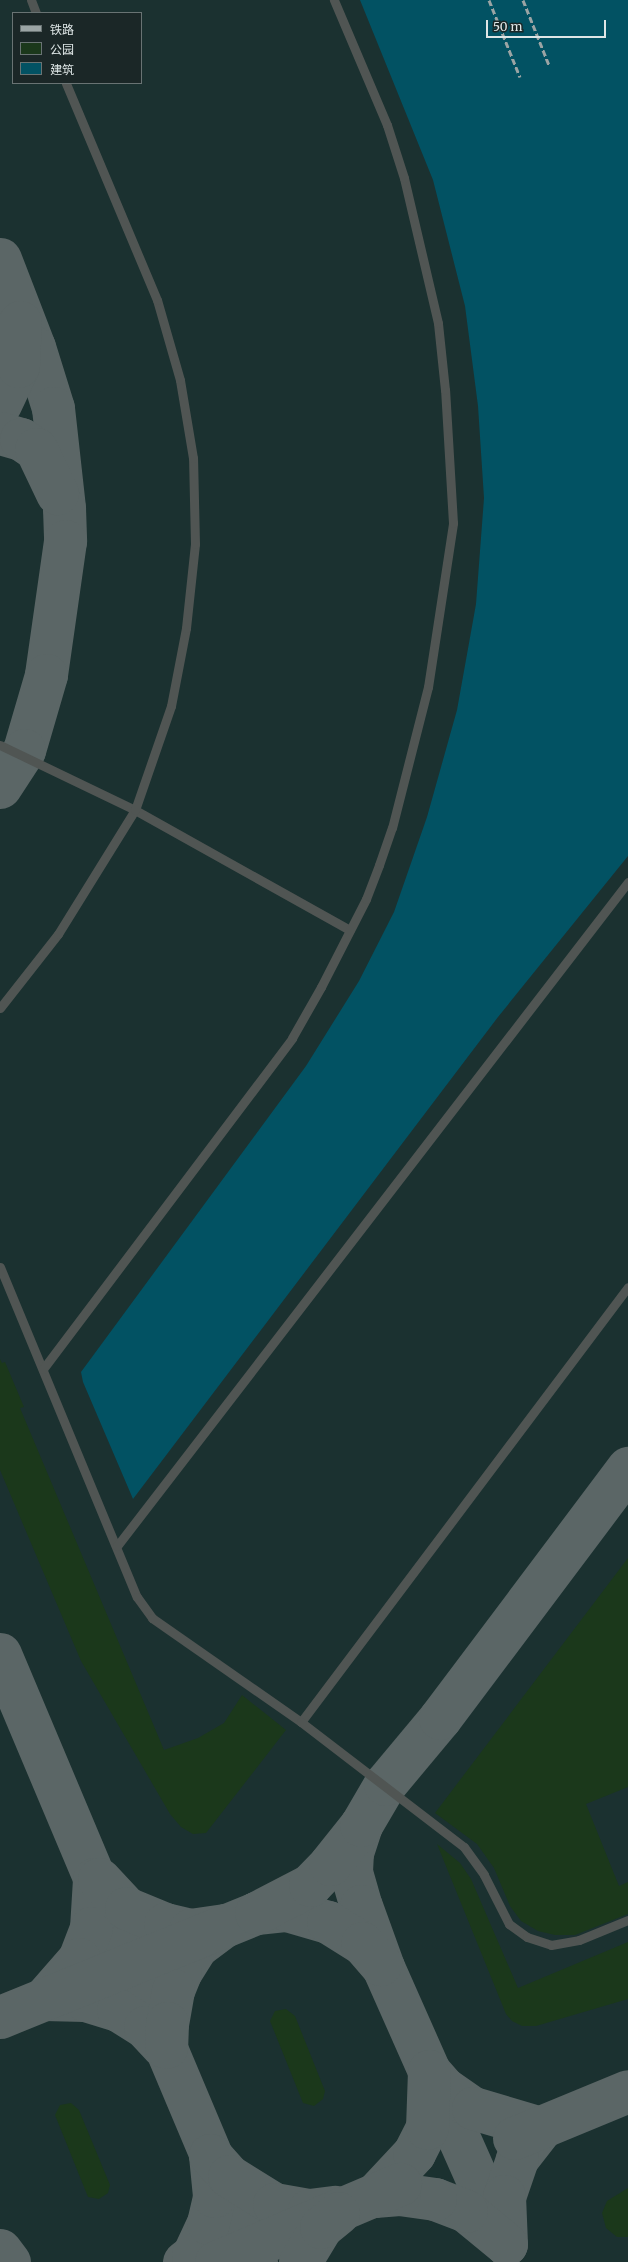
<!DOCTYPE html>
<html>
<head>
<meta charset="utf-8">
<style>
	body { margin:0 }
	#map { position:relative; width:628px; height:2262px; overflow:hidden; background:#1b2727; font-family:Merriweather,"Noto Sans SC",serif }
	div>[style] { position:absolute }
	[style*='--x'] { left:calc(var(--x)*1px); top:calc(var(--y)*1px); width:calc(var(--w)*1px); rotate:calc(var(--a)*1deg) }
	.built>* { inset:0; background:#1b3130 }
	.green>* { inset:0; background:#1b381b }
	.taxiway>* { height:43px; margin:-21.5px; padding:0 21.5px; transform-origin:21.5px; border-radius:21.5px; background:#5b6666 }
	.building>* { inset:0; background:#025263 }
	.lane>* { height:9px; margin:-4.5px; padding:0 4.5px; transform-origin:4.5px; border-radius:4.5px; background:#505553 }
	.rail>* { height:3px; margin-top:-1.5px; transform-origin:0; background:repeating-linear-gradient(90deg,#9ba4a4 0 6px,transparent 0 9px) }
	span { translate:-50% -50%; white-space:nowrap; text-align:center; line-height:1.15; -webkit-text-stroke:3.5px #1b2727; paint-order:stroke }
	.legend { position:absolute; left:12px; top:12px; width:130px; height:72px; box-sizing:border-box; background:#1b2727; border:1px solid #697373; margin:0; padding:5px 7px; list-style:none; font-size:12px; color:#dee6e6 }
	.legend li { display:flex; align-items:center; gap:8px; height:20px }
	.legend b { width:20px; border:1px solid #697373 }
	.scale { position:absolute; left:486px; top:20px; width:120px; height:18px; box-sizing:border-box; border:2px solid #dee6e6; border-top:0; padding-left:5px; font-size:12px; line-height:14px; white-space:nowrap; color:#dee6e6; -webkit-text-stroke:3px #1b2727; paint-order:stroke }
</style>
</head>
<body>
<div id="map">
	<div class="built">
		<div style="clip-path:polygon(evenodd,0 0,628px 0,628px 2262px,0 2262px,0 0,13px 13px,141px 13px,141px 83px,13px 83px,13px 13px)"></div>
	</div>
	<div class="green">
		<div style="clip-path:polygon(0 1359px,2px 1363px,5px 1362px,24px 1407px,20px 1408px,164px 1750px,198px 1738px,224px 1723px,242px 1695px,286px 1730px,206px 1833px,193px 1834px,181px 1827px,170px 1814px,81px 1661px,0 1470px)"></div>
		<div style="clip-path:polygon(628px 1558px,628px 1787px,586px 1804px,619px 1886px,628px 1882px,628px 1914px,575px 1935px,555px 1935px,538px 1931px,521px 1921px,510px 1906px,494px 1868px,477px 1844px,435px 1813px)"></div>
		<div style="clip-path:polygon(437px 1844px,460px 1863px,471px 1879px,518px 1988px,628px 1942px,628px 1999px,536px 2026px,522px 2026px,512px 2021px,506px 2014px)"></div>
		<div style="clip-path:polygon(286px 2009px,295px 2016px,325px 2091px,323px 2099px,314px 2106px,303px 2103px,270px 2021px,275px 2011px)"></div>
		<div style="clip-path:polygon(71px 2103px,79px 2110px,110px 2185px,108px 2193px,99px 2199px,88px 2197px,55px 2115px,60px 2105px)"></div>
		<div style="clip-path:polygon(628px 2188px,628px 2237px,617px 2237px,606px 2228px,602px 2213px,607px 2201px)"></div>
	</div>
	<div class="taxiway">
		<div style="--x:0;--y:259;--w:94;--a:68.9"></div>
		<div style="--x:34;--y:347;--w:64;--a:72.7"></div>
		<div style="--x:53;--y:408;--w:101;--a:83.7"></div>
		<div style="--x:64;--y:508;--w:33;--a:88"></div>
		<div style="--x:65;--y:541;--w:135;--a:98.1"></div>
		<div style="--x:46;--y:675;--w:78;--a:106.3"></div>
		<div style="--x:24;--y:750;--w:44;--a:123"></div>
		<div style="--x:0;--y:404;--w:42;--a:-64.7"></div>
		<div style="--x:18;--y:366;--w:44;--a:-87.4"></div>
		<div style="--x:0;--y:433;--w:22;--a:16"></div>
		<div style="--x:21;--y:439;--w:18;--a:34"></div>
		<div style="--x:36;--y:449;--w:49;--a:64.5"></div>
		<div style="--x:0;--y:1654;--w:660;--a:67.17"></div>
		<div style="--x:361;--y:1825;--w:28;--a:108"></div>
		<div style="--x:352;--y:1852;--w:20;--a:93"></div>
		<div style="--x:351;--y:1872;--w:35;--a:74"></div>
		<div style="--x:361;--y:1906;--w:65;--a:70.2"></div>
		<div style="--x:383;--y:1967;--w:291;--a:66.1"></div>
		<div style="--x:94;--y:1879;--w:49;--a:93.5"></div>
		<div style="--x:91;--y:1928;--w:33;--a:111"></div>
		<div style="--x:79;--y:1959;--w:53;--a:131.2"></div>
		<div style="--x:44;--y:1999;--w:41;--a:1.4"></div>
		<div style="--x:85;--y:2000;--w:34;--a:17"></div>
		<div style="--x:118;--y:2010;--w:32;--a:32"></div>
		<div style="--x:145;--y:2027;--w:26;--a:47"></div>
		<div style="--x:99;--y:1879;--w:40;--a:47"></div>
		<div style="--x:126;--y:1908;--w:42;--a:22.3"></div>
		<div style="--x:165;--y:1924;--w:26;--a:13"></div>
		<div style="--x:190;--y:1930;--w:35;--a:-8"></div>
		<div style="--x:225;--y:1925;--w:36;--a:143"></div>
		<div style="--x:196;--y:1947;--w:31;--a:122"></div>
		<div style="--x:180;--y:1973;--w:18;--a:112"></div>
		<div style="--x:173;--y:1990;--w:34;--a:100"></div>
		<div style="--x:167;--y:2023;--w:24;--a:92"></div>
		<div style="--x:256;--y:1913;--w:31;--a:-6"></div>
		<div style="--x:287;--y:1910;--w:43;--a:16.3"></div>
		<div style="--x:328;--y:1922;--w:40;--a:32"></div>
		<div style="--x:362;--y:1943;--w:28;--a:49"></div>
		<div style="--x:0;--y:2017;--w:276;--a:-22.1"></div>
		<div style="--x:256;--y:1913;--w:61;--a:-27.4"></div>
		<div style="--x:310;--y:1885;--w:29;--a:-46"></div>
		<div style="--x:330;--y:1864;--w:50;--a:-51.5"></div>
		<div style="--x:361;--y:1825;--w:48;--a:-59.7"></div>
		<div style="--x:385;--y:1784;--w:86;--a:-50.2"></div>
		<div style="--x:440;--y:1718;--w:313;--a:-53.1"></div>
		<div style="--x:429;--y:2071;--w:23;--a:49"></div>
		<div style="--x:444;--y:2088;--w:35;--a:35"></div>
		<div style="--x:473;--y:2108;--w:71;--a:16.4"></div>
		<div style="--x:541;--y:2128;--w:39;--a:128"></div>
		<div style="--x:517;--y:2159;--w:39;--a:109"></div>
		<div style="--x:504;--y:2196;--w:48;--a:87.6"></div>
		<div style="--x:506;--y:2244;--w:52;--a:-140.5"></div>
		<div style="--x:466;--y:2211;--w:33;--a:-159"></div>
		<div style="--x:435;--y:2199;--w:36;--a:-172"></div>
		<div style="--x:399;--y:2194;--w:25;--a:175"></div>
		<div style="--x:374;--y:2196;--w:59;--a:-47.1"></div>
		<div style="--x:414;--y:2153;--w:28;--a:-63"></div>
		<div style="--x:427;--y:2128;--w:57;--a:-88"></div>
		<div style="--x:514;--y:2138;--w:123;--a:-22.4"></div>
		<div style="--x:0;--y:2250;--w:15;--a:53"></div>
		<div style="--x:184;--y:2262;--w:11;--a:-38"></div>
		<div style="--x:193;--y:2255;--w:35;--a:-65"></div>
		<div style="--x:208;--y:2223;--w:28;--a:-77"></div>
		<div style="--x:214;--y:2196;--w:41;--a:-95.6"></div>
		<div style="--x:210;--y:2155;--w:28;--a:48"></div>
		<div style="--x:229;--y:2176;--w:53;--a:31.9"></div>
		<div style="--x:274;--y:2204;--w:36;--a:10"></div>
		<div style="--x:309;--y:2210;--w:26;--a:-7"></div>
		<div style="--x:216;--y:2262;--w:200;--a:-23"></div>
		<div style="--x:300;--y:2262;--w:41;--a:-59"></div>
		<div style="--x:321;--y:2227;--w:22;--a:-39"></div>
	</div>
	<div class="building">
		<div style="clip-path:polygon(360px 0,628px 0,628px 856px,498px 1017px,133px 1499px,83px 1382px,81px 1372px,306px 1066px,359px 981px,394px 912px,427px 817px,457px 710px,476px 604px,484px 498px,478px 406px,465px 306px,433px 180px)"></div>
	</div>
	<div class="lane">
		<div style="--x:31;--y:0;--w:14;--a:69"></div>
		<div style="--x:0;--y:745;--w:150;--a:25.7"></div>
		<div style="--x:135;--y:810;--w:246;--a:29.2"></div>
		<div style="--x:0;--y:1008;--w:94;--a:-51.9"></div>
		<div style="--x:58;--y:934;--w:146;--a:-58.2"></div>
		<div style="--x:135;--y:810;--w:110;--a:-70.9"></div>
		<div style="--x:171;--y:706;--w:79;--a:-79.1"></div>
		<div style="--x:186;--y:628;--w:84;--a:-83.9"></div>
		<div style="--x:195;--y:544;--w:86;--a:-91.3"></div>
		<div style="--x:193;--y:458;--w:79;--a:-99.5"></div>
		<div style="--x:180;--y:380;--w:83;--a:-106"></div>
		<div style="--x:157;--y:300;--w:235;--a:-112.8"></div>
		<div style="--x:0;--y:1267;--w:357;--a:67.5"></div>
		<div style="--x:137;--y:1597;--w:26;--a:54"></div>
		<div style="--x:152;--y:1618;--w:182;--a:34.9"></div>
		<div style="--x:301;--y:1722;--w:544;--a:-53.07"></div>
		<div style="--x:43;--y:1369;--w:414;--a:-53"></div>
		<div style="--x:292;--y:1038;--w:59;--a:-60.4"></div>
		<div style="--x:321;--y:987;--w:99;--a:-62.9"></div>
		<div style="--x:366;--y:899;--w:36;--a:-69"></div>
		<div style="--x:379;--y:865;--w:39;--a:-71"></div>
		<div style="--x:392;--y:828;--w:146;--a:-75.7"></div>
		<div style="--x:428;--y:687;--w:166;--a:-81.3"></div>
		<div style="--x:453;--y:523;--w:133;--a:-93.4"></div>
		<div style="--x:445;--y:390;--w:67;--a:-96"></div>
		<div style="--x:438;--y:323;--w:149;--a:-103.2"></div>
		<div style="--x:404;--y:178;--w:56;--a:-107.8"></div>
		<div style="--x:387;--y:125;--w:136;--a:-113"></div>
		<div style="--x:117;--y:1546;--w:838;--a:-52.42"></div>
		<div style="--x:301;--y:1722;--w:205;--a:37.5"></div>
		<div style="--x:464;--y:1847;--w:34;--a:54"></div>
		<div style="--x:484;--y:1875;--w:55;--a:63"></div>
		<div style="--x:509;--y:1924;--w:22;--a:36"></div>
		<div style="--x:527;--y:1937;--w:25;--a:18"></div>
		<div style="--x:551;--y:1945;--w:28;--a:-10"></div>
		<div style="--x:579;--y:1940;--w:53;--a:-22.2"></div>
	</div>
	<div class="rail">
		<div style="--x:489;--y:0;--w:83;--a:68.1"></div>
		<div style="--x:523;--y:0;--w:70;--a:68.2"></div>
	</div>
	<ul class="legend">
	<li><b style="height:5px;background:#9ba4a4"></b>铁路</li>
	<li><b style="height:11px;background:#1b381b"></b>公园</li>
	<li><b style="height:11px;background:#025263"></b>建筑</li>
	</ul>
	<div class="scale">50 m</div>
</div>
</body>
</html>
